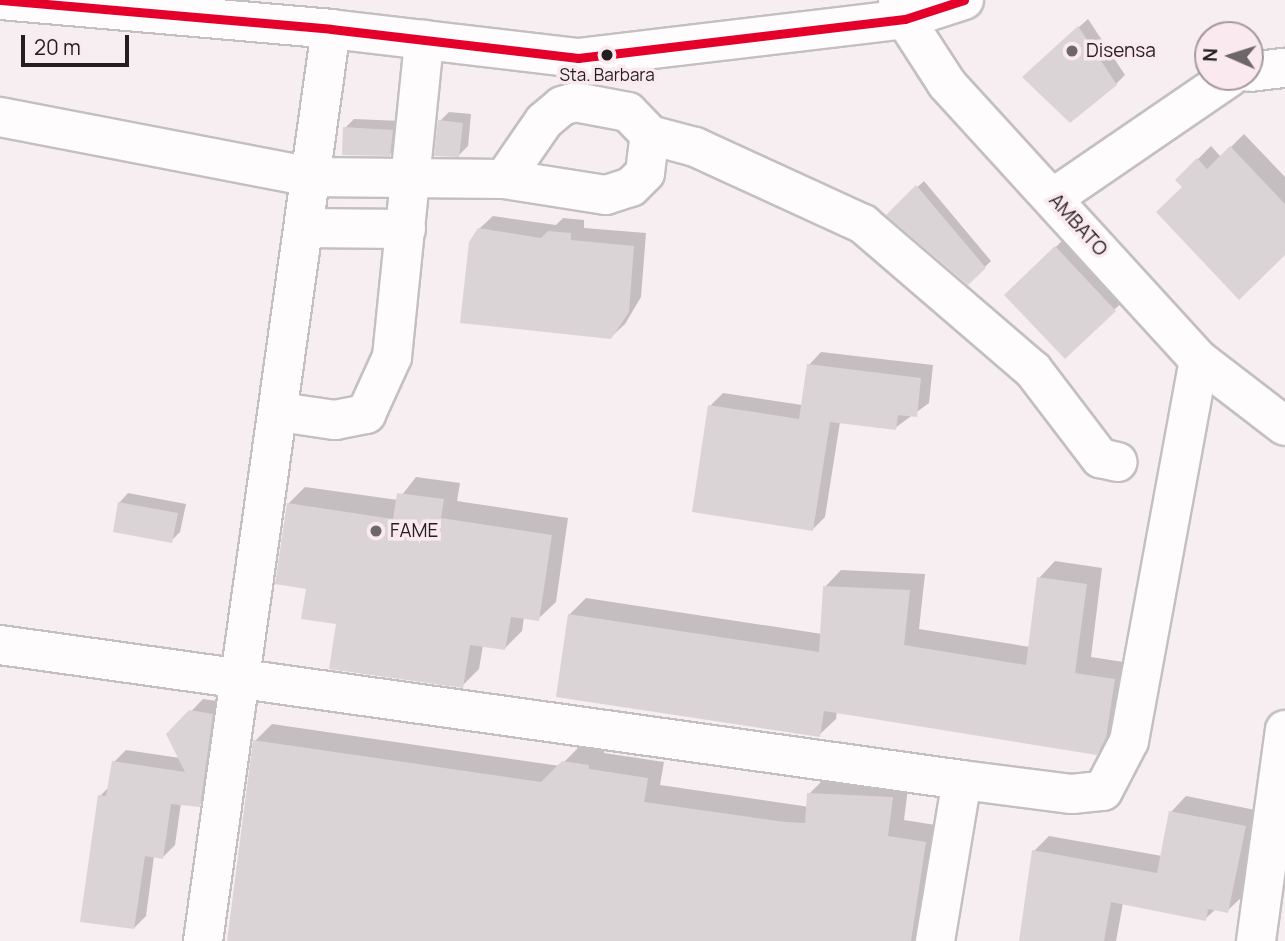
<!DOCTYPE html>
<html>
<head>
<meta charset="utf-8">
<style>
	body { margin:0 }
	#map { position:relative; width:1285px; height:941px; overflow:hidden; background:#f6eef1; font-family:Manrope,sans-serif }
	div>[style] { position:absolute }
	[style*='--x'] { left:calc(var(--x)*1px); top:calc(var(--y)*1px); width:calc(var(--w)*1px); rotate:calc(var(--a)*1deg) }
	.shadow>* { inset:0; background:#0003 }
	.building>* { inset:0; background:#dbd4d7 }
	.roads { filter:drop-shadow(2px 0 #c4bfc1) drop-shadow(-2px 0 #c4bfc1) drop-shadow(0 2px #c4bfc1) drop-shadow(0 -2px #c4bfc1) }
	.minor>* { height:38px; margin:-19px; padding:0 19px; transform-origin:19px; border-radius:19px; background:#fefcfd }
	.highway>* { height:38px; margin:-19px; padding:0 19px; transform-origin:19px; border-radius:19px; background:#fefcfd }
	.bus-1>* { height:9px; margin:-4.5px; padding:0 4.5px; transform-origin:4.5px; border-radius:4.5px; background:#e4002b }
	.dots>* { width:19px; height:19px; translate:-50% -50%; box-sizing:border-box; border:4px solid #faeaf0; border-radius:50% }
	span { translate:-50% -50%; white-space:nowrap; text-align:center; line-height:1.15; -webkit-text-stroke:7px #faeaf0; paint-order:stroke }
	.bus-label { font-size:17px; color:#241e20 }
	.poi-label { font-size:19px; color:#241e20 }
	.left { translate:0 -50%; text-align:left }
	.street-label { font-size:19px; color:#241e20 }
	.north { position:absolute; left:1194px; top:21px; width:70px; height:70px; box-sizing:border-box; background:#faeaf0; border:2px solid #a4989d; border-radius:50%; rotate:273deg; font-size:19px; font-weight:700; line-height:28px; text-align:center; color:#241e20 }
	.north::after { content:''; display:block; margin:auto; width:24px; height:32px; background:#6e6769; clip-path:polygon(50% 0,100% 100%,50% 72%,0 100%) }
	.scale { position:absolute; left:21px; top:35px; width:108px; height:32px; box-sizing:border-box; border:4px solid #241e20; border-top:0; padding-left:9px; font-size:21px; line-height:24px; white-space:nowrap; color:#241e20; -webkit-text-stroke:5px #faeaf0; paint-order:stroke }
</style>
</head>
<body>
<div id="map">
	<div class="shadow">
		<div style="clip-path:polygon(1088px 19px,1125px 75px,1116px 84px,1033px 68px)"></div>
		<div style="clip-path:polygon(449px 112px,471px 114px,468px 146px,459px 155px,440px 121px)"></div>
		<div style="clip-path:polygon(354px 119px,401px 121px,399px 145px,390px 154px,345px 128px)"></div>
		<div style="clip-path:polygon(1244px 134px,1285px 177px,1285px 253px,1177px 180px,1211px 146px,1221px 157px)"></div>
		<div style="clip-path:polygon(924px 181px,991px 261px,968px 283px,888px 214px)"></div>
		<div style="clip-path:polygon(493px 216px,556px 225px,563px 218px,584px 220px,584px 228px,646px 233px,641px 297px,625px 324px,611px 337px,479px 229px)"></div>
		<div style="clip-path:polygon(1069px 234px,1128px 297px,1114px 310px,1007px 295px)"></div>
		<div style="clip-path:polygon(821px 352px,933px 365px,929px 403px,895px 428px,840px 422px,825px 517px,812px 530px,710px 406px,723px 393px,802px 405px,809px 365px)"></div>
		<div style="clip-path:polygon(416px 477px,460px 483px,457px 501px,568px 518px,556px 602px,538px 619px,524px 617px,522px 631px,505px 648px,483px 645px,479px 669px,462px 686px,338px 623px,308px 587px,288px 504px,305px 487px,398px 500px)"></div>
		<div style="clip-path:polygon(128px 493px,186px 504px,180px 532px,171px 541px,119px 503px)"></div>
		<div style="clip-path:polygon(1055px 561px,1102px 568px,1091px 657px,1130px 663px,1113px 736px,1097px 753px,837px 711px,836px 719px,819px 735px,569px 615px,586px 598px,822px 634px,825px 587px,841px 570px,925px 574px,919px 629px,1030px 647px,1039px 578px)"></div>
		<div style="clip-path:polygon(203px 699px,224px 702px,211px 793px,199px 805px,181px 803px,175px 845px,163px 857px,154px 856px,146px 916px,134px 928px,100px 796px,110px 786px,114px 762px,126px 750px,180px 758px,168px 735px)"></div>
		<div style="clip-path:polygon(272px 724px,560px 766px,581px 745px,605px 749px,604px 753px,664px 762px,660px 785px,803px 806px,808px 807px,809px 794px,826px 777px,909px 780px,904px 820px,942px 826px,925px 941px,228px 941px,255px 741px)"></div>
		<div style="clip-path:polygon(1186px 796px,1260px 811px,1243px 896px,1227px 911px,1216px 909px,1205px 919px,1123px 903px,1116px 941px,1021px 941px,1034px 851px,1049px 836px,1162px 856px,1171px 812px)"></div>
	</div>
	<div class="building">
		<div style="clip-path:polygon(1078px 26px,1117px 85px,1070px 123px,1022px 77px)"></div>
		<div style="clip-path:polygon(438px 120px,463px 123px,459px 157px,434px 156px)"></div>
		<div style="clip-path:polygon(343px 127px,393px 130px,390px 156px,342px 155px)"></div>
		<div style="clip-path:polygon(1230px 146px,1285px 204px,1285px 255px,1239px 300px,1156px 212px,1182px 187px,1175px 180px,1197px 158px,1207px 169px)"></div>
		<div style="clip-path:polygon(916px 185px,986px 268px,968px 285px,886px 215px)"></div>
		<div style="clip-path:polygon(478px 228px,541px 238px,548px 231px,571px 233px,571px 240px,634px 246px,629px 312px,611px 339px,460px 323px,469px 242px)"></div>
		<div style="clip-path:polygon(1055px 246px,1116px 311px,1065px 359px,1004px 295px)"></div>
		<div style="clip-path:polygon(807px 364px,921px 378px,917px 417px,898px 415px,896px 430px,830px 422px,813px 531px,692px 512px,708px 405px,799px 419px)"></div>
		<div style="clip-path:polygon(397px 493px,444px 499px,441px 518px,552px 535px,539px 621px,511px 617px,505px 650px,470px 645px,463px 688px,329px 669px,336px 624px,301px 619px,306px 589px,275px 584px,287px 503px,393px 519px)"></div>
		<div style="clip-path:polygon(118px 502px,178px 513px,172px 543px,113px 532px)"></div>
		<div style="clip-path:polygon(1037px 577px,1087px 584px,1075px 673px,1115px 679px,1106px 738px,1097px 755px,824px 711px,820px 737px,556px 697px,568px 614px,819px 652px,823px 586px,910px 590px,904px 645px,1026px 665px)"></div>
		<div style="clip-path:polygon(189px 710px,213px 714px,200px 807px,171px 804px,163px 859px,145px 856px,134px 929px,80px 922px,98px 795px,106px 796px,112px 761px,185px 772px,166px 734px)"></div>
		<div style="clip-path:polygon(253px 740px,541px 782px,562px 761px,589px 765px,589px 769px,648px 778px,644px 802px,785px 822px,805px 823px,807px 793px,893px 797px,888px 836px,926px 842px,911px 941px,227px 941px)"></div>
		<div style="clip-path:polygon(1169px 811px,1246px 826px,1228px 913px,1208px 909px,1206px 921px,1111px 902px,1104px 941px,1019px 941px,1032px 850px,1157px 873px)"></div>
	</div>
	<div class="roads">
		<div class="minor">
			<div style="--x:898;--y:0;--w:20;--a:70"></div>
			<div style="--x:905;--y:19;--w:77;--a:57.1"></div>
			<div style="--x:947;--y:84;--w:374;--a:47.6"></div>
			<div style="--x:1199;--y:360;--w:108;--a:37.5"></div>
			<div style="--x:1250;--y:72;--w:35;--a:-7"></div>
			<div style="--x:0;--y:117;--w:318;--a:10.9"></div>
			<div style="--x:312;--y:177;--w:192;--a:0.6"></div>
			<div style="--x:504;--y:179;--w:103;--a:8.9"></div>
			<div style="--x:606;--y:195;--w:26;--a:-18"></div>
			<div style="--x:631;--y:187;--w:20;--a:-45"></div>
			<div style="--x:645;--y:173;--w:38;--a:-83"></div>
			<div style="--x:504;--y:179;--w:70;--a:-55.4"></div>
			<div style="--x:544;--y:121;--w:23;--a:-40"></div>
			<div style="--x:562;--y:106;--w:14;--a:-17"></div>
			<div style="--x:575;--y:102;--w:54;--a:10.7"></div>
			<div style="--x:628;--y:112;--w:32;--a:46"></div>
			<div style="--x:650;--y:135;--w:47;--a:14.9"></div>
			<div style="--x:695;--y:147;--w:185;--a:24.6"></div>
			<div style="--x:863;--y:224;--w:224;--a:40.7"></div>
			<div style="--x:1033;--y:370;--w:111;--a:52.7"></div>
			<div style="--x:1100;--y:458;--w:18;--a:13"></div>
			<div style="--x:1053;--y:198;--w:214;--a:-34.4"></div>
			<div style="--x:305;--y:228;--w:101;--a:0.6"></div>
			<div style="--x:280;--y:412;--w:56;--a:8.3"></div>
			<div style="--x:335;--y:420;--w:32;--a:-11"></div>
			<div style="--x:366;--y:414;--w:63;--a:-65.5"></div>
			<div style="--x:392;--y:357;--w:319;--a:-84.2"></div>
			<div style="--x:0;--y:645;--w:971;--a:7.99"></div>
			<div style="--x:203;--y:941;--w:921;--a:-82.01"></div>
			<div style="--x:935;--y:941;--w:163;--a:-80.5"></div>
			<div style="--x:962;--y:780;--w:111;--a:7.3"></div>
			<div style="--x:1072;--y:794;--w:31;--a:-6"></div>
			<div style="--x:1103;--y:791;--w:56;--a:-62.5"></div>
			<div style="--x:1129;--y:741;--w:387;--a:-79.6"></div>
			<div style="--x:1256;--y:941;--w:213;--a:-82.2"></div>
		</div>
		<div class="highway">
			<div style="--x:1;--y:0;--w:331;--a:5"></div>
			<div style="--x:331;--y:29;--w:249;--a:6.7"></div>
			<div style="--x:578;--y:58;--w:329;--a:-6.8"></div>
			<div style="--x:905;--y:19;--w:62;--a:-17.9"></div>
		</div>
	</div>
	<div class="bus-1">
		<div style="--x:1;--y:0;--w:331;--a:5"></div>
		<div style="--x:331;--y:29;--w:249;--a:6.7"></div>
		<div style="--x:578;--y:58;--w:329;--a:-6.8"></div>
		<div style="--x:905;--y:19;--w:62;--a:-17.9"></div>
	</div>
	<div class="dots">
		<div style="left:1072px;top:51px;background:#6e6769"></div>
		<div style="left:607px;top:55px;background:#241e20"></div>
		<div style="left:376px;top:531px;background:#6e6769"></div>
	</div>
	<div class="bus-label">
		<span style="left:607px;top:75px">Sta. Barbara</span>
	</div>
	<div class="poi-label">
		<span class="left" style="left:1086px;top:51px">Disensa</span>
		<span class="left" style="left:390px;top:531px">FAME</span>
	</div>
	<div class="street-label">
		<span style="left:1078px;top:225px;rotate:48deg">AMBATO</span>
	</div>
	<div class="north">N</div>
	<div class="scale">20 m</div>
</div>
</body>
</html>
